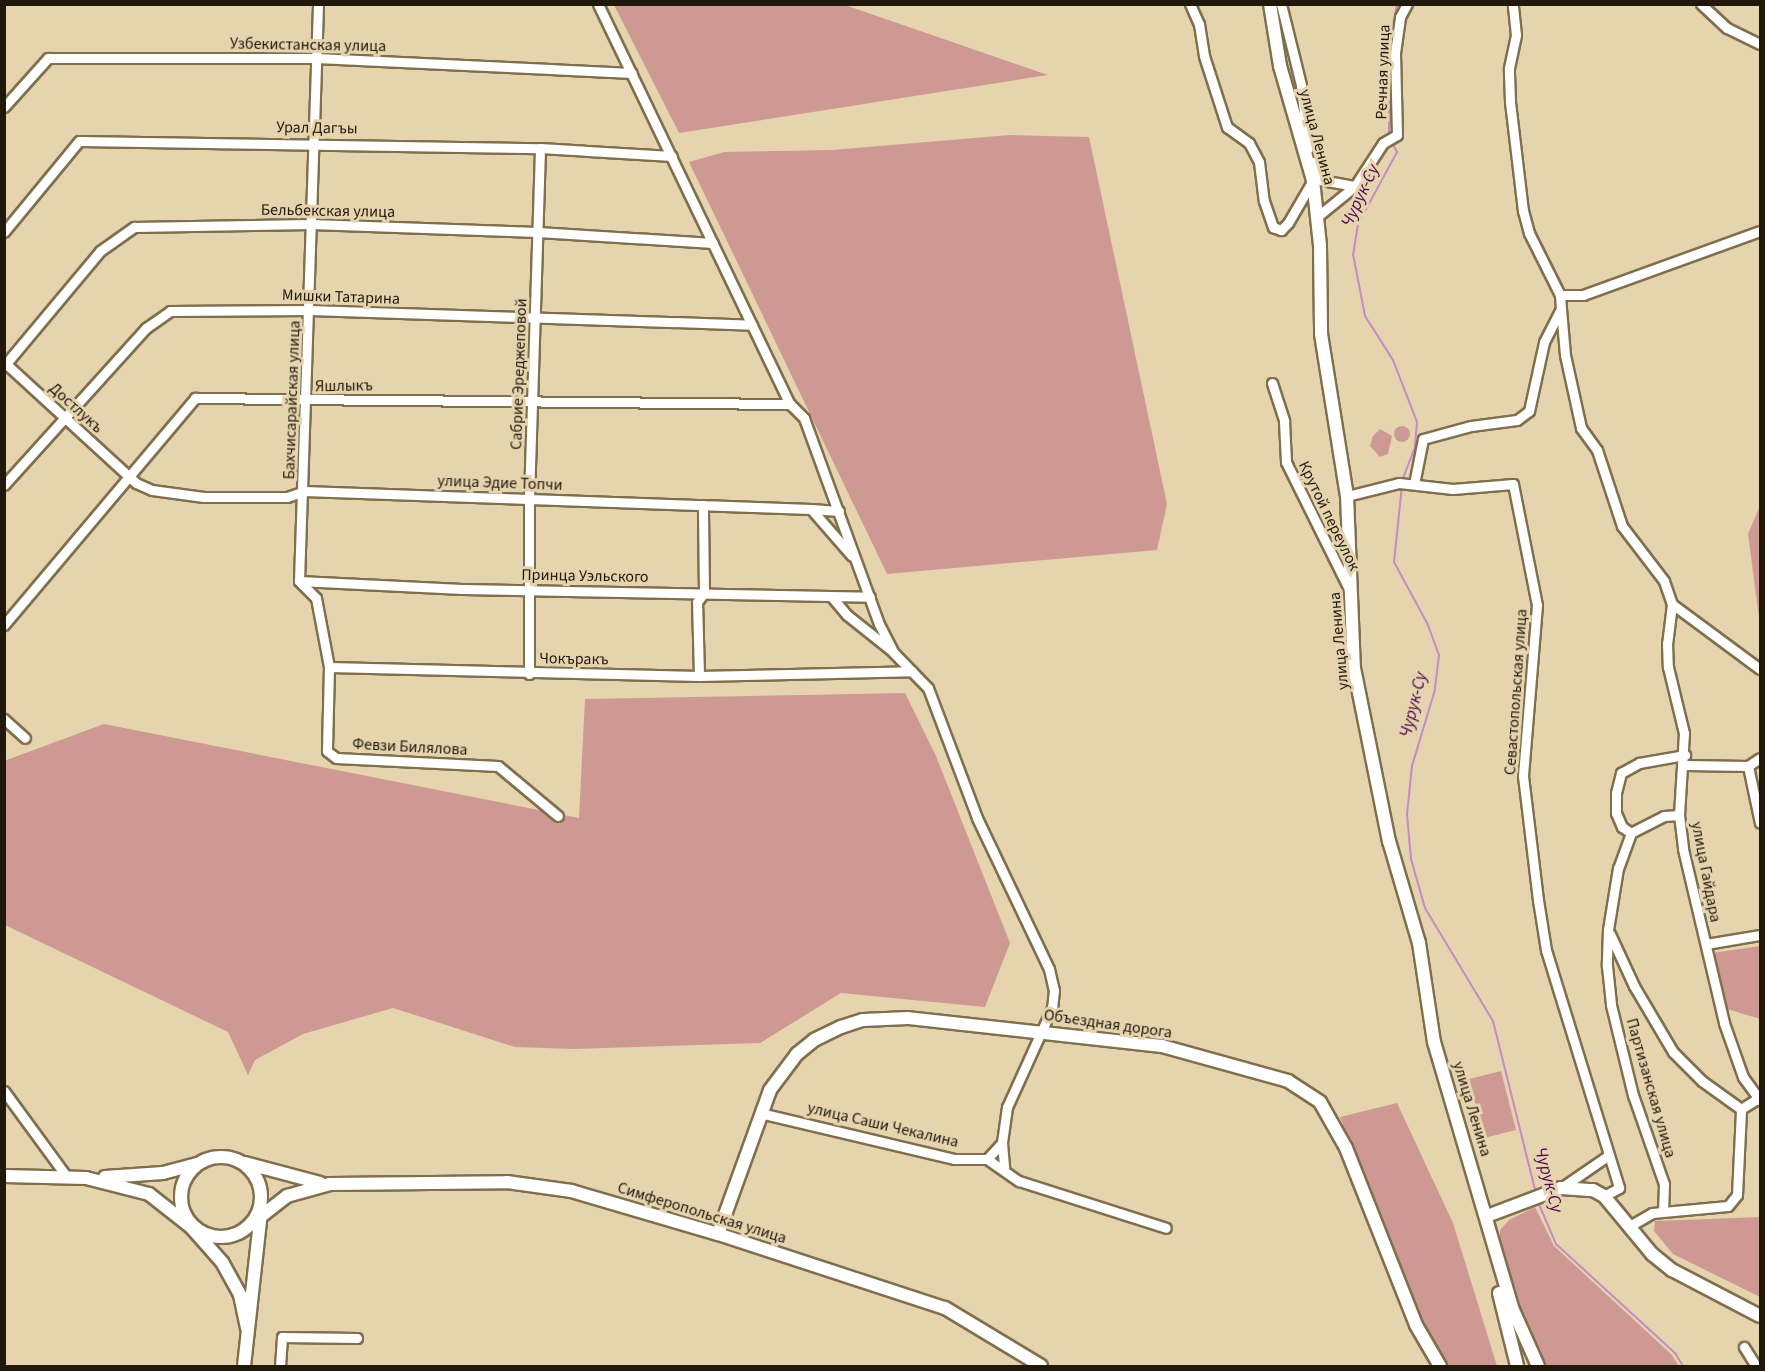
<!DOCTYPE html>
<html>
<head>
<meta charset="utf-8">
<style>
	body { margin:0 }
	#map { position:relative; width:1765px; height:1371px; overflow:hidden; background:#e6d4af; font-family:"Source Sans 3",sans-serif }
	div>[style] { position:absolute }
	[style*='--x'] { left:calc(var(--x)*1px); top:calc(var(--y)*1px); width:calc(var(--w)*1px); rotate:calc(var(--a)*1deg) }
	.green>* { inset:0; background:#ce9993 }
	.round { border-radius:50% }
	.stream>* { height:2px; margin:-1px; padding:0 1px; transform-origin:1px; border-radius:1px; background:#c28cc4 }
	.roads { filter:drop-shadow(2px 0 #7f6f4d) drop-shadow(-2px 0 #7f6f4d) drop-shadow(0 2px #7f6f4d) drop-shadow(0 -2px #7f6f4d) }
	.minor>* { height:9px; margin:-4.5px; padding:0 4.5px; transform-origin:4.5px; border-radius:4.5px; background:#fff }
	.major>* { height:12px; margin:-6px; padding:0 6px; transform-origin:6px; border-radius:6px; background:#fff }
	.major>.ring { margin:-6px; padding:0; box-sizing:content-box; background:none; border:12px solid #fff; border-radius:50% }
	span { translate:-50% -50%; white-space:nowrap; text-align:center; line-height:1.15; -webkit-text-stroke:6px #e6d4af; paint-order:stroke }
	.street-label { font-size:16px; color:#20190b }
	.water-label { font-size:18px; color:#4d0851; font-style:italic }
	.frame { position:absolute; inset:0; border:6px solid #20190b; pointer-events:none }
</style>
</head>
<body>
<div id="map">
	<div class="green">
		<div style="clip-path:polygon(614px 5px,845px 5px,1048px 75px,679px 133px)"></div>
		<div style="clip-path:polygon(1010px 135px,1089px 137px,1167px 504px,1157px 550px,887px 574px,689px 162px,724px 152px,832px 150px)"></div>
		<div class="round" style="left:1394px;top:426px;width:16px;height:16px"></div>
		<div style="clip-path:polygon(1380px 429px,1392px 436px,1388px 454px,1380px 457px,1370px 446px,1373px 436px)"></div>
		<div style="clip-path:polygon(1760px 506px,1760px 625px,1748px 534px)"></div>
		<div style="clip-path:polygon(905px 693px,936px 756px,1010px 943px,985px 1007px,841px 993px,760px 1043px,574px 1049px,515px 1047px,393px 1008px,303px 1034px,255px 1060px,248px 1075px,228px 1032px,5px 925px,4px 761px,104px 724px,579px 818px,585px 699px)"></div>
		<div style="clip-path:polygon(1760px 946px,1760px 1019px,1727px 1009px,1712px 953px)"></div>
		<div style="clip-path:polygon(1501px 1071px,1516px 1130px,1484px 1138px,1469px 1079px)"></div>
		<div style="clip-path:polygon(1397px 1103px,1453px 1223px,1497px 1366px,1446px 1366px,1430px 1341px,1340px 1117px)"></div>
		<div style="clip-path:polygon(1535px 1207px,1554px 1246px,1671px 1354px,1679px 1366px,1543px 1366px,1512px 1294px,1500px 1239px,1500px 1230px,1509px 1220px)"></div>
		<div style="clip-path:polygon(1760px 1217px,1760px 1297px,1673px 1254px,1654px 1231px,1655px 1221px)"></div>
	</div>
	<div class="stream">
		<div style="--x:1389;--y:136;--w:95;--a:-89.4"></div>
		<div style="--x:1390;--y:41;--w:38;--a:-79"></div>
		<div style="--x:1391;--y:141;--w:13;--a:61"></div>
		<div style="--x:1397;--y:152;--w:82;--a:118.4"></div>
		<div style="--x:1358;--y:224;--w:30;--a:99"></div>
		<div style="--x:1353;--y:254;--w:63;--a:79"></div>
		<div style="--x:1365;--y:316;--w:52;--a:57.5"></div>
		<div style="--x:1393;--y:360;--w:66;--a:68.8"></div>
		<div style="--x:1417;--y:422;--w:25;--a:95"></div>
		<div style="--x:1415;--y:447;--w:34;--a:111"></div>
		<div style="--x:1402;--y:485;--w:77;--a:95.9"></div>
		<div style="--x:1394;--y:562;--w:72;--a:61.6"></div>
		<div style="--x:1428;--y:625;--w:32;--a:70"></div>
		<div style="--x:1439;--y:655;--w:38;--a:97"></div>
		<div style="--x:1434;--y:693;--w:76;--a:106.8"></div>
		<div style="--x:1412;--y:766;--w:48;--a:95.9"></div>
		<div style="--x:1407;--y:814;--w:45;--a:84.9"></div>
		<div style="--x:1411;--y:859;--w:51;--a:74.1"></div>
		<div style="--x:1425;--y:908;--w:132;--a:59"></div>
		<div style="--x:1493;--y:1021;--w:177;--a:76"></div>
		<div style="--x:1538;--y:1202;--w:46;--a:66.8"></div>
		<div style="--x:1556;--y:1244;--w:161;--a:42.5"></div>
		<div style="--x:1675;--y:1353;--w:15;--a:58"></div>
	</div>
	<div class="roads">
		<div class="minor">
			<div style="--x:598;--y:4;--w:444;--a:64.4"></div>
			<div style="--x:790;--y:404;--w:20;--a:45"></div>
			<div style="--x:804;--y:418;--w:219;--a:70"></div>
			<div style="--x:879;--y:624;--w:31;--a:63"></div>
			<div style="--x:893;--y:652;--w:50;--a:45.8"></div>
			<div style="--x:928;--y:688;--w:139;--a:69.3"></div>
			<div style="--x:977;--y:818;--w:167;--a:64.5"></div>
			<div style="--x:1049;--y:969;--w:22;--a:77"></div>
			<div style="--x:1054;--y:990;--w:18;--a:96"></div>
			<div style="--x:1052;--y:1008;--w:109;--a:114.4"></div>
			<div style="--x:1007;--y:1107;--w:36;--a:98"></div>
			<div style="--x:1002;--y:1143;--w:25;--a:85"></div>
			<div style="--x:1190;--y:4;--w:22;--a:66"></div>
			<div style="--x:1199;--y:24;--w:32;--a:81"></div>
			<div style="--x:1204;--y:56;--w:75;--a:72.1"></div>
			<div style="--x:1227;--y:127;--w:27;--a:36"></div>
			<div style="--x:1249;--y:143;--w:21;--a:62"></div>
			<div style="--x:1259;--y:162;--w:39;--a:83"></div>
			<div style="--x:1264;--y:201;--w:28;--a:71"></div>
			<div style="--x:1273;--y:227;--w:9;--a:21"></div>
			<div style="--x:1281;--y:230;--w:10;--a:-45"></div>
			<div style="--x:1288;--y:223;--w:50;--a:-59.8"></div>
			<div style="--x:1281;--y:4;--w:83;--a:76.1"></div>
			<div style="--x:1301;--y:85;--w:64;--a:83.8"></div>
			<div style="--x:1701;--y:4;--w:35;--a:43"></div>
			<div style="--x:1727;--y:28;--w:37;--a:26"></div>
			<div style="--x:4;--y:107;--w:66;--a:-48.1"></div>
			<div style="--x:48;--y:58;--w:268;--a:0"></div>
			<div style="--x:316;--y:58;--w:316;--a:2.7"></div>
			<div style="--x:1313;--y:162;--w:20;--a:66"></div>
			<div style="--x:1321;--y:180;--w:35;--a:10"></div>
			<div style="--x:1318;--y:216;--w:48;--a:-39"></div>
			<div style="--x:1355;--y:186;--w:51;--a:-56.9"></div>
			<div style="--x:1383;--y:143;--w:16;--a:-30"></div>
			<div style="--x:1397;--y:135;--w:82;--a:-91.4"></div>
			<div style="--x:1395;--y:53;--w:36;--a:-82"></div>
			<div style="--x:1400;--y:17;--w:15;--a:-62"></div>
			<div style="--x:4;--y:232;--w:118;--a:-50.5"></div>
			<div style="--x:79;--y:141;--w:461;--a:0.9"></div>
			<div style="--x:540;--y:148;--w:132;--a:3.5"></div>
			<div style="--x:1560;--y:295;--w:23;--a:0"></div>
			<div style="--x:1583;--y:295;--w:188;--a:-19.9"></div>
			<div style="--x:1561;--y:309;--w:46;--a:85"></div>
			<div style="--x:1565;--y:355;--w:75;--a:77.6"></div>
			<div style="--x:1581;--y:428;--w:27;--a:54"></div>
			<div style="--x:1597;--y:450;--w:80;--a:71.8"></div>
			<div style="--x:1622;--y:526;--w:69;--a:52.6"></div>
			<div style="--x:1664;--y:581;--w:24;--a:71"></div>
			<div style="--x:1672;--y:604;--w:39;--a:97"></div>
			<div style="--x:1667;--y:643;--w:24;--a:88"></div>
			<div style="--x:1668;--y:667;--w:68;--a:76.4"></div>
			<div style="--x:1684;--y:733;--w:82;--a:93.5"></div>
			<div style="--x:1679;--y:815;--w:34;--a:83"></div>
			<div style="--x:1683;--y:849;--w:179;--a:76.7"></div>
			<div style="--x:1724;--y:1023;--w:57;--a:70.6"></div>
			<div style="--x:1743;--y:1077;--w:29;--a:54"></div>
			<div style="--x:4;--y:362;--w:179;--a:42.5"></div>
			<div style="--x:136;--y:483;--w:17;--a:24"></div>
			<div style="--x:152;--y:490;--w:52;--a:7.7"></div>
			<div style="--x:204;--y:497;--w:83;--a:0"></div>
			<div style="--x:287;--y:497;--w:18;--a:-19"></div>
			<div style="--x:304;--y:491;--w:507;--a:2.03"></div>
			<div style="--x:811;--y:509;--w:62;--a:48.9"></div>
			<div style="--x:4;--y:366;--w:150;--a:-50.1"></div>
			<div style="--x:100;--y:251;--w:42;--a:-35.2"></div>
			<div style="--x:134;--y:227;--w:177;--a:-1"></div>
			<div style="--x:311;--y:224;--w:227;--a:2"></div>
			<div style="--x:538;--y:232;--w:175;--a:3.6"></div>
			<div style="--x:1272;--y:383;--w:40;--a:72"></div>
			<div style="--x:1284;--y:421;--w:41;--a:87.2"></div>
			<div style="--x:1286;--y:462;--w:144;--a:63.6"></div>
			<div style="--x:1414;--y:484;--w:46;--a:-78.7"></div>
			<div style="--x:1423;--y:439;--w:50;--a:-15.2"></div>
			<div style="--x:1471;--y:426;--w:46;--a:-7.4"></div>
			<div style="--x:1517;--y:420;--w:15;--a:-37"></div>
			<div style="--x:1529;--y:411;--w:71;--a:-77.7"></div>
			<div style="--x:1544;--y:342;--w:37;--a:-63"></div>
			<div style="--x:1561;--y:309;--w:14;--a:-94"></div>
			<div style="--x:1560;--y:295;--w:69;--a:-116.6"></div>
			<div style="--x:1529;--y:233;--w:23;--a:-105"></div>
			<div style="--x:1523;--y:211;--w:110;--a:-96.8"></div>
			<div style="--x:1510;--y:102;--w:34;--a:-92"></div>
			<div style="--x:1509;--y:68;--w:34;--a:-78"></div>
			<div style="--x:1516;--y:35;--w:31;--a:-96"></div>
			<div style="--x:4;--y:485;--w:212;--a:-47.9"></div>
			<div style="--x:146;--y:328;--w:29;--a:-35"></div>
			<div style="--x:170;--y:311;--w:140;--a:-0.4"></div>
			<div style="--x:310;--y:310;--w:442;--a:1.9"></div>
			<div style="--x:1347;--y:496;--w:54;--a:-14"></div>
			<div style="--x:1399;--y:483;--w:54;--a:6.3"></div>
			<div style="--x:1453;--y:489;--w:60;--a:-4.8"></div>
			<div style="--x:1513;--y:484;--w:123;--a:78.8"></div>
			<div style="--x:1537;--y:605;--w:172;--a:94.7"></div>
			<div style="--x:1523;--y:776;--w:125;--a:83.1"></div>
			<div style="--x:1538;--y:900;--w:51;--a:80.9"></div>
			<div style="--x:1546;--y:950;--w:249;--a:72.9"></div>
			<div style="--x:1619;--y:1188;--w:17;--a:152"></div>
			<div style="--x:811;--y:509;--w:28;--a:4"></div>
			<div style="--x:299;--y:581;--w:24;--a:45"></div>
			<div style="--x:316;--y:598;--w:70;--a:79.3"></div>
			<div style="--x:329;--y:667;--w:370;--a:1.4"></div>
			<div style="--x:699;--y:676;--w:213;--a:-1.3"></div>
			<div style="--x:299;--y:581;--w:577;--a:-88.11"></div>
			<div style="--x:299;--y:581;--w:163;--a:2.8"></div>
			<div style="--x:462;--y:589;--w:408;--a:1.1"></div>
			<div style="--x:831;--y:596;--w:25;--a:50"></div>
			<div style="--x:847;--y:615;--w:56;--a:38.5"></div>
			<div style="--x:1672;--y:604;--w:109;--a:36.5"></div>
			<div style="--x:4;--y:625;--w:297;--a:-49.9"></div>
			<div style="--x:195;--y:398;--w:595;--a:0.58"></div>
			<div style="--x:329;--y:667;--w:84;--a:91.4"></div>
			<div style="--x:327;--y:751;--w:11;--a:38"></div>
			<div style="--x:336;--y:758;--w:162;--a:2.8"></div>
			<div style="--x:498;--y:766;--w:78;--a:39.8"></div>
			<div style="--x:529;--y:674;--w:175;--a:-90"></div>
			<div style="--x:529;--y:499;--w:351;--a:-88.2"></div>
			<div style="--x:699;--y:676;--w:74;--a:-91.5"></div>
			<div style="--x:697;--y:602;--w:11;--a:-52"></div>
			<div style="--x:704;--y:593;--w:88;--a:-90.7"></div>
			<div style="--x:4;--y:719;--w:28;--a:42"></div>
			<div style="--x:1685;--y:765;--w:63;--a:0.9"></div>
			<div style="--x:1748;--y:766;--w:14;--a:-34"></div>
			<div style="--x:1748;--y:766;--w:58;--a:78.1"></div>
			<div style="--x:1679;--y:815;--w:15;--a:176"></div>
			<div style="--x:1664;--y:816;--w:37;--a:153"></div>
			<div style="--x:1631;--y:833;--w:11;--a:-146"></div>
			<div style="--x:1622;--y:827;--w:15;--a:-113"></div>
			<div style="--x:1616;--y:813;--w:20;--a:-90"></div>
			<div style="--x:1616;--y:793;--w:21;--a:-76"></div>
			<div style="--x:1621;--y:773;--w:21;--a:-29"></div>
			<div style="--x:1639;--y:763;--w:47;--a:-9.9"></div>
			<div style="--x:1631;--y:833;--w:37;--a:110"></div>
			<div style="--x:1618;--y:868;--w:63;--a:99.2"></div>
			<div style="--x:1608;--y:930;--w:36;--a:92"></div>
			<div style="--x:1607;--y:966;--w:39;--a:84"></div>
			<div style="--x:1611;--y:1005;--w:93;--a:76.3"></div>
			<div style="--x:1633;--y:1095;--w:94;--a:70.8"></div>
			<div style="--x:1664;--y:1184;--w:27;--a:92"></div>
			<div style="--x:1610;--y:934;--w:57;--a:65.2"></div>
			<div style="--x:1634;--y:986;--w:77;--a:59.4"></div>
			<div style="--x:1673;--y:1052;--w:41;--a:45"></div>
			<div style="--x:1702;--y:1081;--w:48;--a:35.7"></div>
			<div style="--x:1706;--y:944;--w:55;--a:-9.5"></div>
			<div style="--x:4;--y:1091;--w:107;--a:53.8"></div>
			<div style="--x:760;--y:1113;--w:199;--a:13.3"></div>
			<div style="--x:954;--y:1159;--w:33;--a:0"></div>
			<div style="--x:987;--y:1159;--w:39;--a:35"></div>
			<div style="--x:1019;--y:1181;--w:154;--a:17.7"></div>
			<div style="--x:987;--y:1159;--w:22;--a:-47"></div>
			<div style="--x:1561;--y:1188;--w:58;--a:-34.5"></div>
			<div style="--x:1628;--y:1227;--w:28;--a:-30"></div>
			<div style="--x:1652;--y:1213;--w:76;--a:-5.3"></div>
			<div style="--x:1728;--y:1206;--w:14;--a:-51"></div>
			<div style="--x:1737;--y:1195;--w:86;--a:-87.3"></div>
			<div style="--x:1741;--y:1109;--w:19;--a:-32"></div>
			<div style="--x:1744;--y:1347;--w:22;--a:58"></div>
			<div style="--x:280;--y:1366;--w:29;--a:-86"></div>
			<div style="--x:282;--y:1337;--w:75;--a:0.8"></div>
		</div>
		<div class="major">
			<div style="--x:1270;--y:4;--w:63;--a:80.8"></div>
			<div style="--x:1280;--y:66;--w:119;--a:73.9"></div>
			<div style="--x:1313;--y:180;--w:66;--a:83.9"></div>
			<div style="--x:1320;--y:246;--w:88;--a:89.3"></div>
			<div style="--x:1321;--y:334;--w:164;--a:80.9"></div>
			<div style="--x:1347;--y:496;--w:172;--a:87.7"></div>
			<div style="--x:1354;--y:668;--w:177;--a:78.6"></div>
			<div style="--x:1389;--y:841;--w:106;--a:73.6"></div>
			<div style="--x:1419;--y:943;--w:100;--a:81.4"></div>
			<div style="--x:1434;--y:1042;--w:279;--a:73.6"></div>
			<div style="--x:1513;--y:1310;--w:61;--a:65.9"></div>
			<div class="ring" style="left:181px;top:1157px;width:68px;height:68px"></div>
			<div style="--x:245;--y:1163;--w:78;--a:14.9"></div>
			<div style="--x:4;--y:1176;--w:82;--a:1.4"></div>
			<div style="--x:86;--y:1178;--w:65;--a:14.3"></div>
			<div style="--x:149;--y:1194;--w:53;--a:38.2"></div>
			<div style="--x:191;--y:1227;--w:47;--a:48.5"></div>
			<div style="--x:222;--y:1262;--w:38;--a:61"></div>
			<div style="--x:240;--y:1295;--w:34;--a:78"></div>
			<div style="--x:105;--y:1177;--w:58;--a:-3.9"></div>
			<div style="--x:163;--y:1173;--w:35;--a:-15"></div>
			<div style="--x:1487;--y:1216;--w:79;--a:-20.7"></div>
			<div style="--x:1561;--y:1188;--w:32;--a:4"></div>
			<div style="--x:1593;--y:1190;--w:13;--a:29"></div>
			<div style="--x:1604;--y:1196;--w:75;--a:50.4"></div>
			<div style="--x:1652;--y:1254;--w:26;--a:39"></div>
			<div style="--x:1672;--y:1270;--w:99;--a:27.6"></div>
			<div style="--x:255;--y:1221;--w:41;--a:-38"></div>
			<div style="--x:287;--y:1196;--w:45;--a:-15.6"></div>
			<div style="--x:330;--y:1184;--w:177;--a:-0.6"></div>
			<div style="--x:507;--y:1182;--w:65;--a:8"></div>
			<div style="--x:571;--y:1191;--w:153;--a:16.3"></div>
			<div style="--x:718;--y:1234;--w:239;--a:18.1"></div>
			<div style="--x:945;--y:1308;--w:112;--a:31.1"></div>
			<div style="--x:718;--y:1234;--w:153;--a:-70.1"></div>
			<div style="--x:770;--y:1090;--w:45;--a:-53.1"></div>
			<div style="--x:797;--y:1054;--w:22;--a:-39"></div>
			<div style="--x:814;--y:1040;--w:30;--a:-26"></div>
			<div style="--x:841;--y:1027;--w:23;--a:-18"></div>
			<div style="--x:863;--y:1020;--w:45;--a:-2.5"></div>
			<div style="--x:908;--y:1018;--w:256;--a:6.3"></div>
			<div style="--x:1162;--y:1046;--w:131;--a:15.5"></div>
			<div style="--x:1288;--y:1081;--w:38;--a:33"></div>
			<div style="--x:1320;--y:1102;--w:53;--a:60.5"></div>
			<div style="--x:1346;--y:1148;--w:190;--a:68.4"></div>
			<div style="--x:1416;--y:1325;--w:48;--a:59.7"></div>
			<div style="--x:1499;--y:1293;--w:75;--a:76.1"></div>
			<div style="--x:244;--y:1366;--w:154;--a:-83.7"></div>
		</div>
	</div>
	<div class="street-label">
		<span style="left:308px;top:45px;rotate:1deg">Узбекистанская улица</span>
		<span style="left:1383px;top:72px;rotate:-88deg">Речная улица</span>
		<span style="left:317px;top:128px;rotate:1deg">Урал Дагъы</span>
		<span style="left:1317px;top:137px;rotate:75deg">улица Ленина</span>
		<span style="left:328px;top:211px;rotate:1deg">Бельбекская улица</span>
		<span style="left:341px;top:297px;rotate:2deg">Мишки Татарина</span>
		<span style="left:519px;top:374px;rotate:-88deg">Сабрие Эреджеповой</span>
		<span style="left:344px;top:386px;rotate:-1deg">Яшлыкъ</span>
		<span style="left:292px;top:400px;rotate:-88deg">Бахчисарайская улица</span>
		<span style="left:76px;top:408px;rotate:42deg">Достлукъ</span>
		<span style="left:500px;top:483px;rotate:2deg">улица Эдие Топчи</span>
		<span style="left:1329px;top:516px;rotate:64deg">Крутой переулок</span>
		<span style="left:585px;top:576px;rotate:1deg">Принца Уэльского</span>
		<span style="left:1339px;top:641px;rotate:-95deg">улица Ленина</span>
		<span style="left:574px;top:659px;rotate:1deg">Чокъракъ</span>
		<span style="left:1516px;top:692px;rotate:-86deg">Севастопольская улица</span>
		<span style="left:410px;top:747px;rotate:3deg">Февзи Билялова</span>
		<span style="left:1706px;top:872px;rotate:79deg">улица Гайдара</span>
		<span style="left:1108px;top:1024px;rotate:8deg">Объездная дорога</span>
		<span style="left:1651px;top:1088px;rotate:74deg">Партизанская улица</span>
		<span style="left:1472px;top:1109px;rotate:73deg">улица Ленина</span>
		<span style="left:883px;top:1125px;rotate:13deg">улица Саши Чекалина</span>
		<span style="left:702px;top:1213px;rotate:17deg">Симферопольская улица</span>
	</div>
	<div class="water-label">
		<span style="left:1361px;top:196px;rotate:-65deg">Чурук-Су</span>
		<span style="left:1414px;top:705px;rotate:-76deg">Чурук-Су</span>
		<span style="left:1548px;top:1180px;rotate:75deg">Чурук-Су</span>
	</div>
	<div class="frame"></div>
</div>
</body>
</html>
